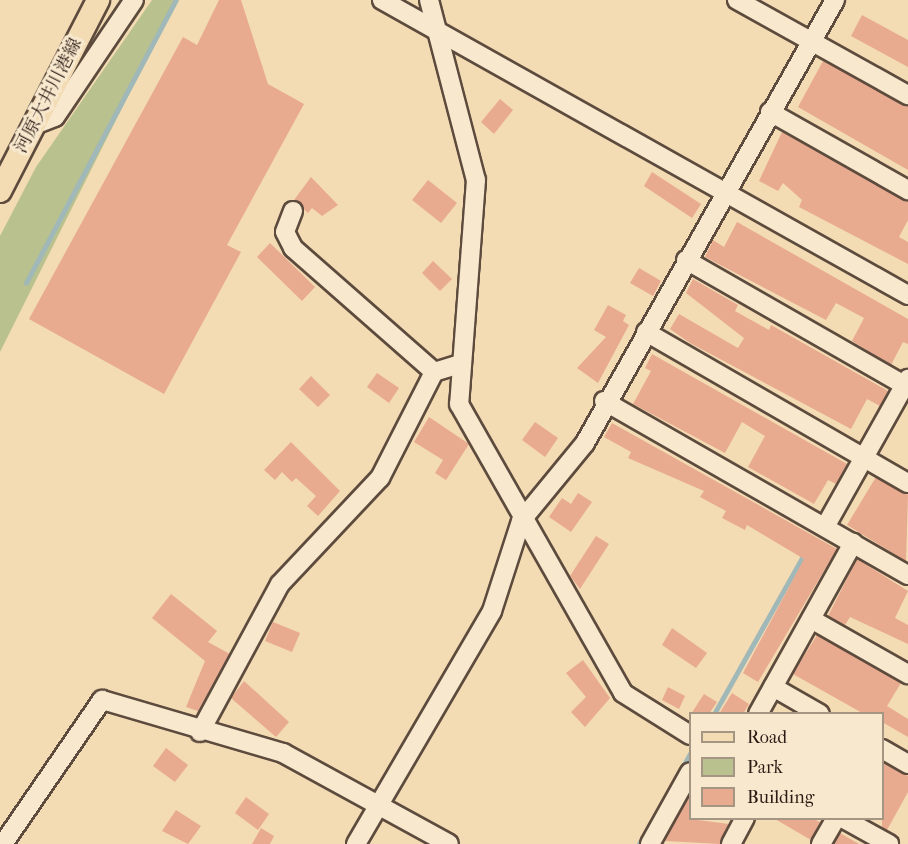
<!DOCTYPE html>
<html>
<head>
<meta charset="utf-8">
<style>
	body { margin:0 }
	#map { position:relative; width:908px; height:844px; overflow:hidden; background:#f3dbb4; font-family:"IM FELL French Canon","Noto Serif JP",serif }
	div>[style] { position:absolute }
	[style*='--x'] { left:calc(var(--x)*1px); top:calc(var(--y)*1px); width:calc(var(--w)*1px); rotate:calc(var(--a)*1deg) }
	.green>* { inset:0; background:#b9c18f }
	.stream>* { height:4.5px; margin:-2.25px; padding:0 2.25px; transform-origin:2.25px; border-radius:2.25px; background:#a0b8b8 }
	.building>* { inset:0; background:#e9ab90 }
	.roads { filter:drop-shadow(2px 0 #5d4b3d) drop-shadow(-2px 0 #5d4b3d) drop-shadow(0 2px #5d4b3d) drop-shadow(0 -2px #5d4b3d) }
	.minor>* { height:18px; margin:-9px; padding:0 9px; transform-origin:9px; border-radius:9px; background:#f7e8ce }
	.major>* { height:22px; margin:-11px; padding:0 11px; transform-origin:11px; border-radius:11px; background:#f3dbb4 }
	span { translate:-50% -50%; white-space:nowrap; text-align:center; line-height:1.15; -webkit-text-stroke:6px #f7e8ce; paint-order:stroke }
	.street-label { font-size:18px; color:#2b1b15 }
	.legend { position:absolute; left:689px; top:712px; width:195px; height:108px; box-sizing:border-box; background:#f7e8ce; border:2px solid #a59684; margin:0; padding:8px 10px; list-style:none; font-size:18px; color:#2b1b15 }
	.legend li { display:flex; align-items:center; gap:12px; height:30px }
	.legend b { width:30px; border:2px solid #a59684 }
</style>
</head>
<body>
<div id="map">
	<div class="green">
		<div style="clip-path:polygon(152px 0,176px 0,0 352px,0 236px,36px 167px)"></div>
	</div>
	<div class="stream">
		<div style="--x:26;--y:283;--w:320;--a:-62.1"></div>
		<div style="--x:714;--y:714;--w:184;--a:-60.6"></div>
		<div style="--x:681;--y:770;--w:18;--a:-61"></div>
		<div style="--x:639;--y:844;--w:29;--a:-59"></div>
	</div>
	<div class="building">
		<div style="clip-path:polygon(219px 0,241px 0,268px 84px,304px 104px,227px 245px,241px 252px,164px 394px,29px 319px,183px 37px,197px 45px)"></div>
		<div style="clip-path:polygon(862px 15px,908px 40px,908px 67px,851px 36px)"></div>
		<div style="clip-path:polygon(823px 61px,908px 106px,908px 170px,798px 107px)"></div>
		<div style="clip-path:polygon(500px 99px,513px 110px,494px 134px,481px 122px)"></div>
		<div style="clip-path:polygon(782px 132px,908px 201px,908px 220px,899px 237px,908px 242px,908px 264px,799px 207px,802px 200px,783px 183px,778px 191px,759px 181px)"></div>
		<div style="clip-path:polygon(652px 172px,701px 204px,692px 218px,644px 186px)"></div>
		<div style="clip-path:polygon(311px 177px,338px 205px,322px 216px,312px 208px,308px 213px,294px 200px)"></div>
		<div style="clip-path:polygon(428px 180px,457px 203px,441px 223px,412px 200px)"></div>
		<div style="clip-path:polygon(737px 222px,908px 319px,908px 344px,903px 342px,891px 365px,852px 341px,864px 318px,836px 303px,826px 320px,705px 257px,713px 240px,724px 247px)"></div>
		<div style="clip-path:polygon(270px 243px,315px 287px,302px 301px,257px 257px)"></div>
		<div style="clip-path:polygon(433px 261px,452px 279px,440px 291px,422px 273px)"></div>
		<div style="clip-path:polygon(639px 268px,661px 281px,653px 296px,630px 283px)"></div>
		<div style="clip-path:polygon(693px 279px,738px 305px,735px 311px,769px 330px,771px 325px,888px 391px,880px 406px,867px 399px,851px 429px,690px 343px,670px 329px,679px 314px,738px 348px,744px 338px,686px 293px)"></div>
		<div style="clip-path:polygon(608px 305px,626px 315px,623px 321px,629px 325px,598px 383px,577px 368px,606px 337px,594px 330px)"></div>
		<div style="clip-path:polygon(652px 354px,847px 464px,836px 484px,828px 480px,814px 504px,748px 467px,765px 436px,742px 422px,725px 453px,633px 404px,651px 371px,645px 368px)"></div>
		<div style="clip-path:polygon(377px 373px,399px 388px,389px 403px,367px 387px)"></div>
		<div style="clip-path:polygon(311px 376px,330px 395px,318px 407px,299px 389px)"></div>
		<div style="clip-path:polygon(429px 417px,469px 444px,446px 480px,435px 473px,443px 460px,414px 442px)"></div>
		<div style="clip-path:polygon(535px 422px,558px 438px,545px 457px,522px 440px)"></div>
		<div style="clip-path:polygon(612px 423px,837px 549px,758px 682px,743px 673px,804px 559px,747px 525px,745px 530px,722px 518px,726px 511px,700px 497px,704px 491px,628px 458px,631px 452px,604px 437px)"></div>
		<div style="clip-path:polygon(291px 442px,340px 491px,318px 516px,307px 506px,316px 496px,296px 478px,292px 482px,282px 472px,275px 480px,264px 470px)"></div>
		<div style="clip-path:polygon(876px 477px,908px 495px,906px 561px,847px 525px)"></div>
		<div style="clip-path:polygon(578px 493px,592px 502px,571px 532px,549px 517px,562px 498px,571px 504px)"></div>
		<div style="clip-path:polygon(596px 536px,609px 544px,580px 589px,570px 576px)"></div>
		<div style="clip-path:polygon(857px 559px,908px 591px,895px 618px,908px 625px,908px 644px,850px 617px,845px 625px,828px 616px)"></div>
		<div style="clip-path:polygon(171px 594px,217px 631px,208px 642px,230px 654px,198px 711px,186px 707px,205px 661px,152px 618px)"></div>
		<div style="clip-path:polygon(273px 622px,300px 633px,292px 652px,265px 641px)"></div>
		<div style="clip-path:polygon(672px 628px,707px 653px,696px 668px,662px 645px)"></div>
		<div style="clip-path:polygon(817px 635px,901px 683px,887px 706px,908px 719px,908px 737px,882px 722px,882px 714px,864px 714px,793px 674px)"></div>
		<div style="clip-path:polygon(583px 660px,610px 698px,585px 727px,571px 712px,586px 697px,566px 673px)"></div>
		<div style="clip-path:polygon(244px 681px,289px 722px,276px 737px,231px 698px)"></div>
		<div style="clip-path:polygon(668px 687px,685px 696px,679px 709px,662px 700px)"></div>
		<div style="clip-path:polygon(732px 693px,749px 704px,743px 714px,719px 714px)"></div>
		<div style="clip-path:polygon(704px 694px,717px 702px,709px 714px,691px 714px)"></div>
		<div style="clip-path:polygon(166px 748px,188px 765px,175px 782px,153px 766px)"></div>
		<div style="clip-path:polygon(882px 762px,908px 776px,908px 792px,887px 830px,882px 828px)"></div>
		<div style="clip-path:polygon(690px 794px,690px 819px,729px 824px,720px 844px,665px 841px)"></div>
		<div style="clip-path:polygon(246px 797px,269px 814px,258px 830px,235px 813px)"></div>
		<div style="clip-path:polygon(176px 810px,201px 826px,188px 844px,162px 831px)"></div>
		<div style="clip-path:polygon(775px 819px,813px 819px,820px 822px,811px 840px)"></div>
		<div style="clip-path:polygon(261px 828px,274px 836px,270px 844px,252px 844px)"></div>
		<div style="clip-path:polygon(840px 833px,859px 844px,834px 844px)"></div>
	</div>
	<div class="roads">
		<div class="minor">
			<div style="--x:382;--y:0;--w:603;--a:29.29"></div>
			<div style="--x:429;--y:0;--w:186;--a:75.4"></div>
			<div style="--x:476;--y:180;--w:225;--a:94.3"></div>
			<div style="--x:459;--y:404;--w:332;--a:60.4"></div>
			<div style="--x:623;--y:693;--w:79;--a:32.1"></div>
			<div style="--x:737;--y:0;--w:196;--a:29.1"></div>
			<div style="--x:770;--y:112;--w:159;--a:29.5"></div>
			<div style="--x:34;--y:125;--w:22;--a:-21"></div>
			<div style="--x:55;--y:117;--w:141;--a:-56"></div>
			<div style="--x:293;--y:211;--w:22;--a:111"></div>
			<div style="--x:285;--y:232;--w:18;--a:63"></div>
			<div style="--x:293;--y:248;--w:188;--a:41.3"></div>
			<div style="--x:686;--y:260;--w:251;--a:29.8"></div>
			<div style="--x:646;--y:332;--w:302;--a:30"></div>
			<div style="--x:604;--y:401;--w:350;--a:29.8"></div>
			<div style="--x:825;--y:527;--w:170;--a:-60.7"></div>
			<div style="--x:811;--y:619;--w:112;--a:29.6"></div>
			<div style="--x:773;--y:687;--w:54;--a:29.9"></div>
			<div style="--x:758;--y:714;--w:196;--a:-60.9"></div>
			<div style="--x:200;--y:732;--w:168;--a:-61.6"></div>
			<div style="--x:280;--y:584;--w:146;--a:-46.7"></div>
			<div style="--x:380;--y:478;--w:119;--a:-63"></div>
			<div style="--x:434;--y:372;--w:27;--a:-17"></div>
			<div style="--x:882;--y:749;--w:30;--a:30"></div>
			<div style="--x:842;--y:818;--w:54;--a:29"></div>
			<div style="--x:3;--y:844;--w:175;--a:-55.5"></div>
			<div style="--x:102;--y:700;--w:189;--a:16.3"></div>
			<div style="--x:283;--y:753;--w:189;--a:28.7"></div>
			<div style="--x:356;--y:844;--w:270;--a:-59.7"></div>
			<div style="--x:492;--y:611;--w:95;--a:-72.1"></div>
			<div style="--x:521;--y:521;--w:101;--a:-50.6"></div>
			<div style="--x:585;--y:443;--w:509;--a:-60.56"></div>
			<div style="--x:650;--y:844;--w:82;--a:-60.9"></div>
			<div style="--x:731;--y:844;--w:30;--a:-62"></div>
			<div style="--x:821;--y:844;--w:30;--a:-60"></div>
		</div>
		<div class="major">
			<div style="--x:0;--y:191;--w:215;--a:-62.8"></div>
		</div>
	</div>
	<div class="street-label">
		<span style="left:49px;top:96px;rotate:-63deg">河原大井川港線</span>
	</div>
	<ul class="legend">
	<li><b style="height:8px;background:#f3dbb4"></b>Road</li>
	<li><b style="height:16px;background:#b9c18f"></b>Park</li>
	<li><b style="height:16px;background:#e9ab90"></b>Building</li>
	</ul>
</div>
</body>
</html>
